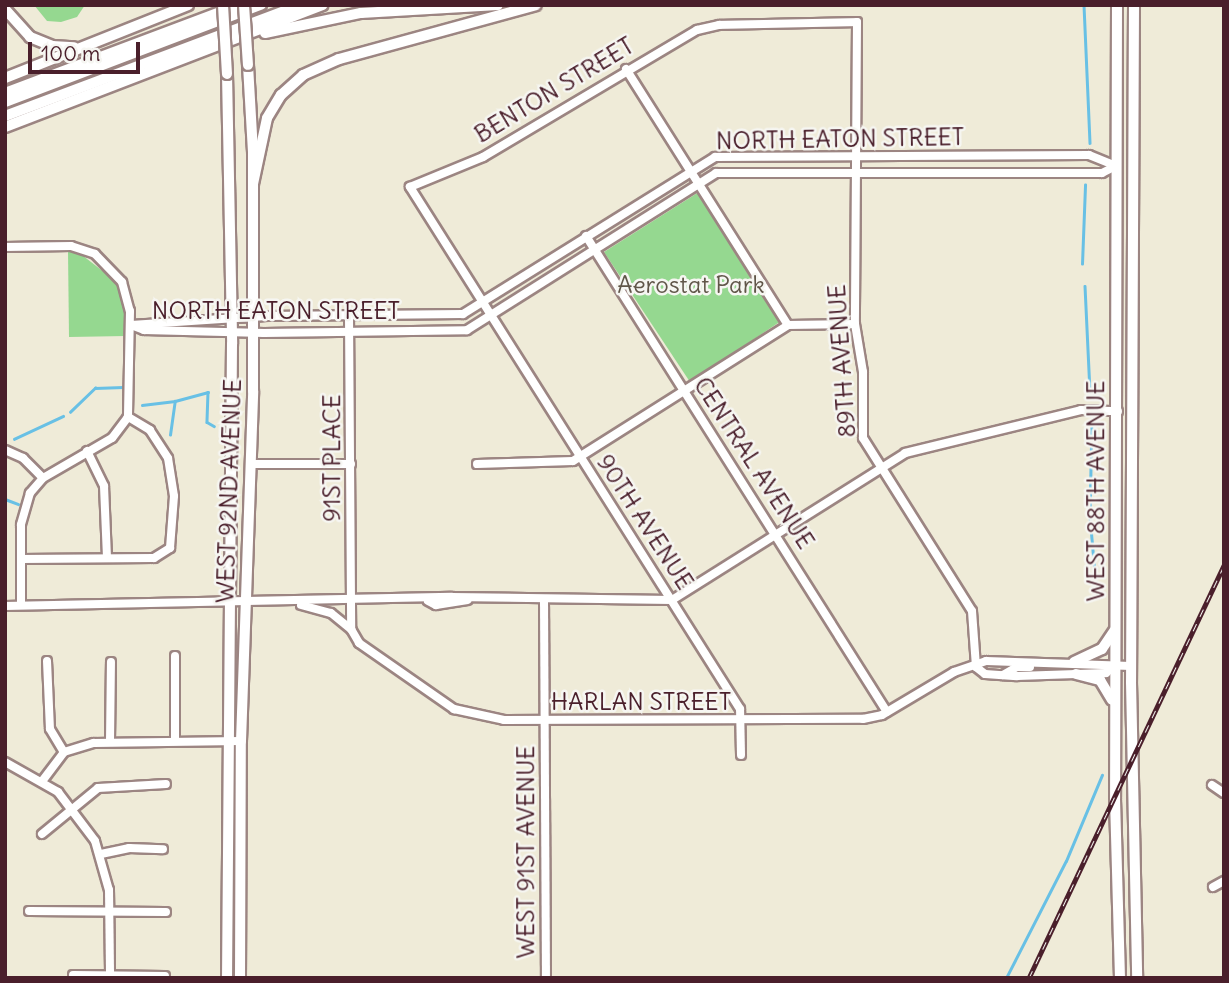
<!DOCTYPE html>
<html>
<head>
<meta charset="utf-8">
<style>
	body { margin:0 }
	#map { position:relative; width:1229px; height:983px; overflow:hidden; background:#efebd8; font-family:Delius,sans-serif }
	div>[style] { position:absolute }
	[style*='--x'] { left:calc(var(--x)*1px); top:calc(var(--y)*1px); width:calc(var(--w)*1px); rotate:calc(var(--a)*1deg) }
	.green>* { inset:0; background:#95d890 }
	.stream>* { height:2.5px; margin:-1.25px; padding:0 1.25px; transform-origin:1.25px; border-radius:1.25px; background:#68c0e5 }
	.roads { filter:drop-shadow(2px 0 #9c8582) drop-shadow(-2px 0 #9c8582) drop-shadow(0 2px #9c8582) drop-shadow(0 -2px #9c8582) }
	.minor>* { height:8px; margin:-4px; padding:0 4px; transform-origin:4px; border-radius:4px; background:#fff }
	.major>* { height:10px; margin:-5px; padding:0 5px; transform-origin:5px; border-radius:5px; background:#fff }
	.highway>* { height:10px; margin:-5px; padding:0 5px; transform-origin:5px; border-radius:5px; background:#fff }
	.rail>* { height:5px; margin-top:-2.5px; transform-origin:0; background:repeating-linear-gradient(90deg,#f6f6f2 0 8px,#4a1f2b 0 16px); box-sizing:border-box; border-block:2px solid #4a1f2b }
	.bridges { filter:drop-shadow(2px 0 #9c8582) drop-shadow(-2px 0 #9c8582) drop-shadow(0 2px #9c8582) drop-shadow(0 -2px #9c8582) }
	.major-bridge>* { height:10px; margin:-5px; padding:0 5px; transform-origin:5px; border-radius:5px; background:#fff }
	span { translate:-50% -50%; white-space:nowrap; text-align:center; line-height:1.15; -webkit-text-stroke:5px #f6f6f2; paint-order:stroke }
	.street-label { font-size:24px; color:#4a1f2b }
	.park-label { font-size:24px; color:#605649 }
	.frame { position:absolute; inset:0; border:7px solid #4a1f2b; pointer-events:none }
	.scale { position:absolute; left:28px; top:42px; width:112px; height:32px; box-sizing:border-box; border:4px solid #4a1f2b; border-top:0; padding-left:9px; font-size:21px; line-height:24px; white-space:nowrap; color:#4a1f2b; -webkit-text-stroke:5px #f6f6f2; paint-order:stroke }
</style>
</head>
<body>
<div id="map">
	<div class="green">
		<div style="clip-path:polygon(34px 5px,85px 5px,77px 17px,61px 22px,47px 21px)"></div>
		<div style="clip-path:polygon(699px 192px,781px 321px,690px 382px,604px 252px)"></div>
		<div style="clip-path:polygon(68px 251px,82px 255px,118px 283px,123px 295px,126px 336px,69px 337px)"></div>
	</div>
	<div class="stream">
		<div style="--x:1084;--y:5;--w:138;--a:87.5"></div>
		<div style="--x:1082;--y:264;--w:79;--a:-87.8"></div>
		<div style="--x:1085;--y:286;--w:106;--a:87.3"></div>
		<div style="--x:142;--y:405;--w:31;--a:-7"></div>
		<div style="--x:70;--y:412;--w:35;--a:-44"></div>
		<div style="--x:95;--y:388;--w:28;--a:-2"></div>
		<div style="--x:1092;--y:421;--w:95;--a:91.2"></div>
		<div style="--x:1090;--y:516;--w:68;--a:85"></div>
		<div style="--x:170;--y:435;--w:34;--a:-82"></div>
		<div style="--x:175;--y:401;--w:34;--a:-15"></div>
		<div style="--x:208;--y:392;--w:30;--a:92"></div>
		<div style="--x:207;--y:422;--w:8;--a:30"></div>
		<div style="--x:14;--y:439;--w:54;--a:-25.1"></div>
		<div style="--x:5;--y:499;--w:14;--a:21"></div>
		<div style="--x:1006;--y:978;--w:131;--a:-62.9"></div>
		<div style="--x:1066;--y:861;--w:93;--a:-67.3"></div>
	</div>
	<div class="roads">
		<div class="minor">
			<div style="--x:626;--y:69;--w:303;--a:57.7"></div>
			<div style="--x:586;--y:236;--w:563;--a:57.69"></div>
			<div style="--x:5;--y:247;--w:66;--a:-0.9"></div>
			<div style="--x:71;--y:246;--w:25;--a:18"></div>
			<div style="--x:95;--y:254;--w:39;--a:46"></div>
			<div style="--x:122;--y:282;--w:30;--a:75"></div>
			<div style="--x:130;--y:311;--w:106;--a:91.1"></div>
			<div style="--x:128;--y:417;--w:26;--a:127"></div>
			<div style="--x:112;--y:438;--w:80;--a:149.9"></div>
			<div style="--x:43;--y:478;--w:20;--a:131"></div>
			<div style="--x:30;--y:493;--w:33;--a:106"></div>
			<div style="--x:21;--y:525;--w:80;--a:90"></div>
			<div style="--x:349;--y:316;--w:313;--a:89.6"></div>
			<div style="--x:351;--y:629;--w:16;--a:60"></div>
			<div style="--x:359;--y:643;--w:116;--a:34.8"></div>
			<div style="--x:454;--y:709;--w:51;--a:12.4"></div>
			<div style="--x:504;--y:720;--w:359;--a:-0.2"></div>
			<div style="--x:863;--y:719;--w:19;--a:-12"></div>
			<div style="--x:882;--y:715;--w:84;--a:-30.8"></div>
			<div style="--x:954;--y:672;--w:34;--a:-19"></div>
			<div style="--x:986;--y:661;--w:145;--a:2"></div>
			<div style="--x:131;--y:325;--w:136;--a:-3.8"></div>
			<div style="--x:267;--y:316;--w:196;--a:-0.6"></div>
			<div style="--x:463;--y:314;--w:297;--a:-31.9"></div>
			<div style="--x:715;--y:157;--w:374;--a:-0.3"></div>
			<div style="--x:1089;--y:155;--w:29;--a:22"></div>
			<div style="--x:131;--y:325;--w:14;--a:21"></div>
			<div style="--x:144;--y:330;--w:120;--a:1.4"></div>
			<div style="--x:264;--y:333;--w:203;--a:-0.8"></div>
			<div style="--x:467;--y:330;--w:294;--a:-32.2"></div>
			<div style="--x:716;--y:173;--w:386;--a:0"></div>
			<div style="--x:1102;--y:173;--w:16;--a:-27"></div>
			<div style="--x:5;--y:450;--w:20;--a:24"></div>
			<div style="--x:23;--y:458;--w:28;--a:45"></div>
			<div style="--x:87;--y:451;--w:39;--a:64"></div>
			<div style="--x:104;--y:486;--w:72;--a:87.6"></div>
			<div style="--x:251;--y:464;--w:100;--a:0"></div>
			<div style="--x:477;--y:464;--w:96;--a:-1.8"></div>
			<div style="--x:573;--y:461;--w:254;--a:-32.3"></div>
			<div style="--x:788;--y:325;--w:67;--a:-0.9"></div>
			<div style="--x:21;--y:559;--w:133;--a:-0.4"></div>
			<div style="--x:154;--y:558;--w:19;--a:-32"></div>
			<div style="--x:170;--y:548;--w:52;--a:-85.6"></div>
			<div style="--x:174;--y:496;--w:38;--a:-99"></div>
			<div style="--x:168;--y:458;--w:33;--a:-123"></div>
			<div style="--x:150;--y:430;--w:26;--a:-149"></div>
			<div style="--x:544;--y:600;--w:378;--a:89.7"></div>
			<div style="--x:428;--y:601;--w:9;--a:27"></div>
			<div style="--x:436;--y:605;--w:32;--a:-9"></div>
			<div style="--x:301;--y:605;--w:31;--a:15"></div>
			<div style="--x:331;--y:613;--w:26;--a:39"></div>
			<div style="--x:5;--y:606;--w:447;--a:-1.2"></div>
			<div style="--x:452;--y:597;--w:220;--a:0.8"></div>
			<div style="--x:672;--y:600;--w:275;--a:-32.2"></div>
			<div style="--x:905;--y:453;--w:181;--a:-13.7"></div>
			<div style="--x:1081;--y:410;--w:37;--a:2"></div>
			<div style="--x:47;--y:661;--w:68;--a:87.5"></div>
			<div style="--x:50;--y:729;--w:27;--a:59"></div>
			<div style="--x:976;--y:667;--w:11;--a:38"></div>
			<div style="--x:985;--y:674;--w:32;--a:4"></div>
			<div style="--x:1017;--y:676;--w:89;--a:-1.9"></div>
			<div style="--x:1106;--y:673;--w:11;--a:-41"></div>
			<div style="--x:1003;--y:675;--w:16;--a:-30"></div>
			<div style="--x:1017;--y:667;--w:13;--a:0"></div>
			<div style="--x:110;--y:741;--w:79;--a:-89.3"></div>
			<div style="--x:175;--y:741;--w:85;--a:-90"></div>
			<div style="--x:741;--y:755;--w:46;--a:-91.2"></div>
			<div style="--x:740;--y:709;--w:618;--a:-122.3"></div>
			<div style="--x:410;--y:187;--w:79;--a:-22.3"></div>
			<div style="--x:483;--y:157;--w:249;--a:-30.7"></div>
			<div style="--x:697;--y:30;--w:23;--a:-13"></div>
			<div style="--x:719;--y:25;--w:138;--a:-1.2"></div>
			<div style="--x:857;--y:22;--w:302;--a:90.4"></div>
			<div style="--x:855;--y:324;--w:49;--a:80.5"></div>
			<div style="--x:863;--y:372;--w:66;--a:90"></div>
			<div style="--x:863;--y:438;--w:204;--a:57.8"></div>
			<div style="--x:972;--y:611;--w:56;--a:85.9"></div>
			<div style="--x:5;--y:762;--w:61;--a:29.5"></div>
			<div style="--x:58;--y:792;--w:61;--a:52.9"></div>
			<div style="--x:95;--y:841;--w:51;--a:74.1"></div>
			<div style="--x:109;--y:890;--w:88;--a:89.3"></div>
			<div style="--x:43;--y:780;--w:35;--a:-53"></div>
			<div style="--x:64;--y:752;--w:31;--a:-17"></div>
			<div style="--x:94;--y:743;--w:147;--a:-0.8"></div>
			<div style="--x:1212;--y:785;--w:14;--a:34"></div>
			<div style="--x:42;--y:834;--w:72;--a:-39.4"></div>
			<div style="--x:98;--y:788;--w:68;--a:-3.4"></div>
			<div style="--x:101;--y:854;--w:29;--a:-12"></div>
			<div style="--x:129;--y:848;--w:34;--a:2"></div>
			<div style="--x:1213;--y:887;--w:13;--a:-29"></div>
			<div style="--x:29;--y:911;--w:137;--a:0.4"></div>
			<div style="--x:73;--y:975;--w:92;--a:0.6"></div>
		</div>
		<div class="major">
			<div style="--x:1117;--y:5;--w:794;--a:90.14"></div>
			<div style="--x:1115;--y:799;--w:179;--a:88.4"></div>
			<div style="--x:1134;--y:5;--w:677;--a:90.25"></div>
			<div style="--x:1131;--y:682;--w:296;--a:88.8"></div>
			<div style="--x:227;--y:74;--w:270;--a:88.9"></div>
			<div style="--x:232;--y:344;--w:634;--a:90.45"></div>
			<div style="--x:1074;--y:662;--w:31;--a:-25"></div>
			<div style="--x:1102;--y:649;--w:22;--a:-56"></div>
			<div style="--x:1076;--y:674;--w:25;--a:14"></div>
			<div style="--x:1100;--y:680;--w:23;--a:59"></div>
			<div style="--x:240;--y:978;--w:237;--a:-89.8"></div>
			<div style="--x:241;--y:741;--w:350;--a:-88"></div>
			<div style="--x:253;--y:391;--w:239;--a:-90"></div>
			<div style="--x:253;--y:152;--w:87;--a:-93.3"></div>
		</div>
		<div class="highway">
			<div style="--x:5;--y:9;--w:38;--a:48"></div>
			<div style="--x:30;--y:37;--w:24;--a:22"></div>
			<div style="--x:52;--y:46;--w:22;--a:3"></div>
			<div style="--x:265;--y:33;--w:98;--a:-11.8"></div>
			<div style="--x:361;--y:13;--w:137;--a:-3.3"></div>
			<div style="--x:5;--y:78;--w:197;--a:-21.7"></div>
			<div style="--x:5;--y:93;--w:250;--a:-20.6"></div>
			<div style="--x:5;--y:102;--w:274;--a:-20.8"></div>
			<div style="--x:5;--y:116;--w:315;--a:-20.6"></div>
			<div style="--x:5;--y:127;--w:340;--a:-21"></div>
			<div style="--x:253;--y:184;--w:67;--a:-78"></div>
			<div style="--x:267;--y:118;--w:27;--a:-59"></div>
			<div style="--x:281;--y:95;--w:30;--a:-42"></div>
			<div style="--x:303;--y:75;--w:39;--a:-24"></div>
			<div style="--x:339;--y:59;--w:204;--a:-15.3"></div>
		</div>
	</div>
	<div class="rail">
		<div style="--x:1029;--y:978;--w:457;--a:-64.7"></div>
	</div>
	<div class="bridges">
		<div class="major-bridge">
			<div style="--x:223;--y:5;--w:69;--a:86.7"></div>
			<div style="--x:244;--y:5;--w:60;--a:86.2"></div>
		</div>
	</div>
	<div class="street-label">
		<span style="left:554px;top:90px;rotate:-31deg">BENTON STREET</span>
		<span style="left:840px;top:139px;rotate:-1deg">NORTH EATON STREET</span>
		<span style="left:276px;top:311px">NORTH EATON STREET</span>
		<span style="left:842px;top:361px;rotate:-94deg">89TH AVENUE</span>
		<span style="left:332px;top:458px;rotate:-90deg">91ST PLACE</span>
		<span style="left:754px;top:463px;rotate:57deg">CENTRAL AVENUE</span>
		<span style="left:229px;top:491px;rotate:-88deg">WEST 92ND AVENUE</span>
		<span style="left:1096px;top:491px;rotate:-90deg">WEST 88TH AVENUE</span>
		<span style="left:645px;top:522px;rotate:57deg">90TH AVENUE</span>
		<span style="left:641px;top:702px">HARLAN STREET</span>
		<span style="left:526px;top:852px;rotate:-90deg">WEST 91ST AVENUE</span>
	</div>
	<div class="park-label">
		<span style="left:691px;top:285px">Aerostat Park</span>
	</div>
	<div class="frame"></div>
	<div class="scale">100 m</div>
</div>
</body>
</html>
